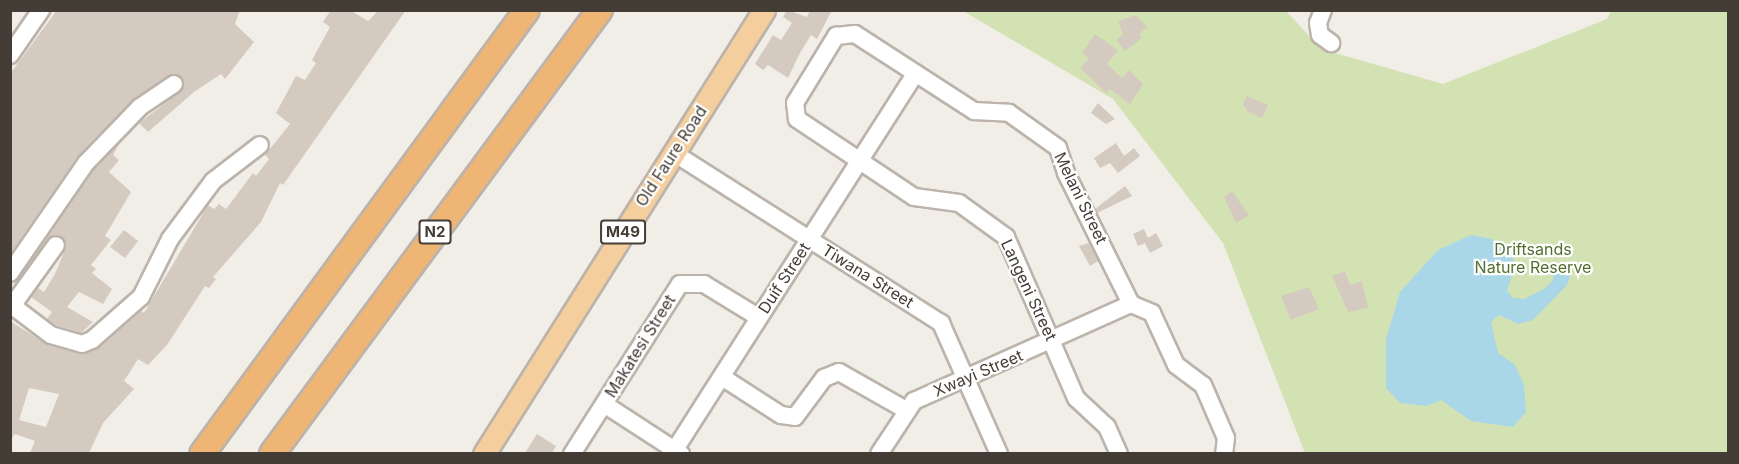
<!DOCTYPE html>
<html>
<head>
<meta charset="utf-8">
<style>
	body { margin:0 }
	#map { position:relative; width:1739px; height:464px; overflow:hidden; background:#f1ede7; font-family:Inter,sans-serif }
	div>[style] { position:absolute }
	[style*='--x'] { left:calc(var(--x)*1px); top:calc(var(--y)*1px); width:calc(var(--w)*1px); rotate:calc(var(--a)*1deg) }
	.green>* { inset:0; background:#d3e2b3 }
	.water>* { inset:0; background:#a9d7e8 }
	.building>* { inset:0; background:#d5cac0 }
	.roads { filter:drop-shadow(2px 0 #bcb3aa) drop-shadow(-2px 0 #bcb3aa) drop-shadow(0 2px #bcb3aa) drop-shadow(0 -2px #bcb3aa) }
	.minor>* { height:16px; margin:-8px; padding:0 8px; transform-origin:8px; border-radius:8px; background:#fff }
	.major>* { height:21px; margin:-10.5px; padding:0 10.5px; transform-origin:10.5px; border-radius:10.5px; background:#f4cf9d }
	.highway>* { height:24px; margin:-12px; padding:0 12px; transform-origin:12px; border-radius:12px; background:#efb574 }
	span { translate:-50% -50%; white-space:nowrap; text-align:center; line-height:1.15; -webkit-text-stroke:4.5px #fff; paint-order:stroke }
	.shield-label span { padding:2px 4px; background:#fff; border:2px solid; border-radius:4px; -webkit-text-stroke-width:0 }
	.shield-label { font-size:15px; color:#443d36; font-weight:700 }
	.street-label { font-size:16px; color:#443d36 }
	.park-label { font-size:16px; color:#516f30 }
	.frame { position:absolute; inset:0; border:12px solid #443d36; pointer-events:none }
</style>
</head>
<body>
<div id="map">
	<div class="green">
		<div style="clip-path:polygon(963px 11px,1286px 11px,1321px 49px,1443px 84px,1607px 19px,1611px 11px,1728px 11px,1728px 453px,1305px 453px,1223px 243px,1113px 99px)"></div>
	</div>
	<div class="water">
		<div style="clip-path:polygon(1471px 235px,1492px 239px,1510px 250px,1515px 265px,1507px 291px,1513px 298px,1524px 299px,1544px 289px,1553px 280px,1554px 269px,1565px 267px,1570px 276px,1567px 285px,1533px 320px,1518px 324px,1499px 315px,1491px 322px,1498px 353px,1515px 365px,1524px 385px,1526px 412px,1513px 427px,1471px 421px,1441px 400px,1427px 406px,1400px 403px,1386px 388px,1386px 339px,1400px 292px,1438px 250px)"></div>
	</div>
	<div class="building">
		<div style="clip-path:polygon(57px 10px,240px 10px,235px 24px,254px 42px,225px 79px,221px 74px,194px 92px,148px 132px,139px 123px,180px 92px,183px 79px,169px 75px,132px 100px,77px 157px,10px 254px,10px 74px)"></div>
		<div style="clip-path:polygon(evenodd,331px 10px,350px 10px,368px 21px,379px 10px,406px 10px,283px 185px,280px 183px,261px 222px,213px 277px,216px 279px,209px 288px,205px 286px,167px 345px,148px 365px,138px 359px,124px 381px,134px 389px,103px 423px,89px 453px,30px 453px,35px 441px,15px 434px,10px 440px,10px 321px,48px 345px,85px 354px,99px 348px,141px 311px,144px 313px,208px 205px,214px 209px,219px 204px,226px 209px,253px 173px,256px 176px,269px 159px,265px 155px,290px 124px,276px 113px,296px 76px,305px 80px,316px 63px,312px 60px,330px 27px,323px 22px,331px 10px,29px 388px,59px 394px,46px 427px,19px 420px,29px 388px)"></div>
		<div style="clip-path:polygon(787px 10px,807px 17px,810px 10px,832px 10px,817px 39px,811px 35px,800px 53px,788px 78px,768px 65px,763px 70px,755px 64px,773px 35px,781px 40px,792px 23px,783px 17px)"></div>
		<div style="clip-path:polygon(1136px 15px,1147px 27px,1139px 34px,1142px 38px,1125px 51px,1116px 40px,1123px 34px,1118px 21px)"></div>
		<div style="clip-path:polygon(1095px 34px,1118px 50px,1107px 64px,1122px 78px,1129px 70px,1143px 84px,1130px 104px,1110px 89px,1106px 93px,1080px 68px,1089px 58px,1082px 53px)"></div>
		<div style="clip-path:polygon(1247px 96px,1268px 105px,1262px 118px,1248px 112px,1243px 104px)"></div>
		<div style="clip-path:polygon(1098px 103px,1115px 119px,1106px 124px,1091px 113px)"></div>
		<div style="clip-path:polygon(1116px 143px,1124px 156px,1134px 148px,1140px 156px,1118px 173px,1110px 163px,1100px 168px,1094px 158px)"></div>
		<div style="clip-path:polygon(119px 144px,113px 155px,119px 160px,109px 172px,131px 192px,105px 236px,111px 240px,91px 265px,96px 269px,92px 273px,112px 289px,103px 304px,79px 292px,67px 307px,93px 322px,81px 333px,56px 325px,47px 319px,52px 312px,31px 297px,38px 288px,44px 292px,55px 274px,66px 247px,63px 237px,48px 238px,21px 276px,94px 170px)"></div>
		<div style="clip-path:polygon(1125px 186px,1132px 196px,1097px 213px,1095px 209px)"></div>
		<div style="clip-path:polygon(1232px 191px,1249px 215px,1236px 223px,1224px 197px)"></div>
		<div style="clip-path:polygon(1144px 229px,1148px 238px,1156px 233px,1163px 246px,1150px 253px,1145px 243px,1138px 246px,1133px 234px)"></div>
		<div style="clip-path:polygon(124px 230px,138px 241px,125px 258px,110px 247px)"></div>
		<div style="clip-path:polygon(1089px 243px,1098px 261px,1090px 266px,1079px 246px)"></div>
		<div style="clip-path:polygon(1345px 271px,1350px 285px,1362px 281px,1368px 308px,1348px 312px,1332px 276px)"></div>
		<div style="clip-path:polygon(1309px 287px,1319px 309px,1291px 320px,1281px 296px)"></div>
		<div style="clip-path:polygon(537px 434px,556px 446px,552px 453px,525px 453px)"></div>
	</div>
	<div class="roads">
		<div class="minor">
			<div style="--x:1323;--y:10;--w:14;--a:111"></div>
			<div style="--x:1318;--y:23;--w:12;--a:81"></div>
			<div style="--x:1320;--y:35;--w:14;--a:36"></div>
			<div style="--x:10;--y:55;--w:55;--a:-55.4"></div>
			<div style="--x:674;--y:153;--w:317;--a:32.5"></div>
			<div style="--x:941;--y:323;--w:143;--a:66.1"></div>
			<div style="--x:10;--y:273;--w:134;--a:-55.4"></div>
			<div style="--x:86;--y:163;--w:78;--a:-46"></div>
			<div style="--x:140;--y:107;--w:41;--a:-34.1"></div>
			<div style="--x:10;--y:304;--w:51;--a:37.1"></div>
			<div style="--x:51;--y:335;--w:32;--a:16"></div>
			<div style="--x:82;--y:344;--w:11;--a:-22"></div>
			<div style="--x:92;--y:340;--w:65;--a:-41.3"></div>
			<div style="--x:141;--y:297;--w:65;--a:-63.4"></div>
			<div style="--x:170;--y:239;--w:72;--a:-53.4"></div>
			<div style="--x:213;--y:181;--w:59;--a:-37.5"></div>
			<div style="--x:12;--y:306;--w:75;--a:-54.2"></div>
			<div style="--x:722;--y:377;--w:70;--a:32.8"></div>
			<div style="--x:781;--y:415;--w:14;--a:8"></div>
			<div style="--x:795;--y:417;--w:49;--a:-53.4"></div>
			<div style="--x:824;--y:378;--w:16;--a:-22"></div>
			<div style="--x:839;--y:372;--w:77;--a:29.6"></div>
			<div style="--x:604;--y:404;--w:92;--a:33"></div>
			<div style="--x:572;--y:454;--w:201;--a:-57.6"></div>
			<div style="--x:680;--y:284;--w:24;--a:0"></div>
			<div style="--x:704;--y:284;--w:63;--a:31.4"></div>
			<div style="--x:672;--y:454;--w:452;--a:-57.4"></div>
			<div style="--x:879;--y:454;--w:64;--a:-56.6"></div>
			<div style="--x:914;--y:401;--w:238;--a:-24.1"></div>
			<div style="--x:1119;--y:454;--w:30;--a:-114"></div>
			<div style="--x:1107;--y:427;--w:42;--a:-136.9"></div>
			<div style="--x:1076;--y:398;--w:176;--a:-113.5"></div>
			<div style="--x:1006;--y:237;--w:58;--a:-144.1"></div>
			<div style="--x:959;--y:203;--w:45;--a:-172.4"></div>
			<div style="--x:914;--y:197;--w:141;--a:-146.3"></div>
			<div style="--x:797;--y:119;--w:16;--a:-97"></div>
			<div style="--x:795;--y:103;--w:79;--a:-58.5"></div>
			<div style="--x:836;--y:36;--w:19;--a:-6"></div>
			<div style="--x:855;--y:34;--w:142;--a:32.9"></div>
			<div style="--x:974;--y:111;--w:35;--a:3"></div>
			<div style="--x:1009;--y:113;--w:60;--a:35.5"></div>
			<div style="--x:1058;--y:148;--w:26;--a:72"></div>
			<div style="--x:1066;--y:173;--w:146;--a:63.6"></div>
			<div style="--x:1131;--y:304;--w:23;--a:23"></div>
			<div style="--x:1152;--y:313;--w:57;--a:65.2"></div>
			<div style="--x:1176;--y:365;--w:34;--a:37"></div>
			<div style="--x:1203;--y:385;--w:58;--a:66.5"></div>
			<div style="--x:1226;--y:438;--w:16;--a:97"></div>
		</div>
		<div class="major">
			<div style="--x:484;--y:454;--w:525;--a:-57.76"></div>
		</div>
		<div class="highway">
			<div style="--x:202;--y:454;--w:550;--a:-53.8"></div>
			<div style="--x:272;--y:454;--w:552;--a:-53.55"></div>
		</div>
	</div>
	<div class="shield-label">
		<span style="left:435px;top:232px">N2</span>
		<span style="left:623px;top:232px">M49</span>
	</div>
	<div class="street-label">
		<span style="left:671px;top:156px;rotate:-57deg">Old Faure Road</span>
		<span style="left:1081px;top:198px;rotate:64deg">Melani Street</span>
		<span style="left:868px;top:276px;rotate:32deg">Tiwana Street</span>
		<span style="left:784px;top:278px;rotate:-57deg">Duif Street</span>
		<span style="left:1029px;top:290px;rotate:65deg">Langeni Street</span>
		<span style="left:640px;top:346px;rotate:-58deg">Makatesi Street</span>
		<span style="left:978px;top:373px;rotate:-23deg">Xwayi Street</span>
	</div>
	<div class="park-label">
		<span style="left:1533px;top:258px">Driftsands<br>Nature Reserve</span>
	</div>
	<div class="frame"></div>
</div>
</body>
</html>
